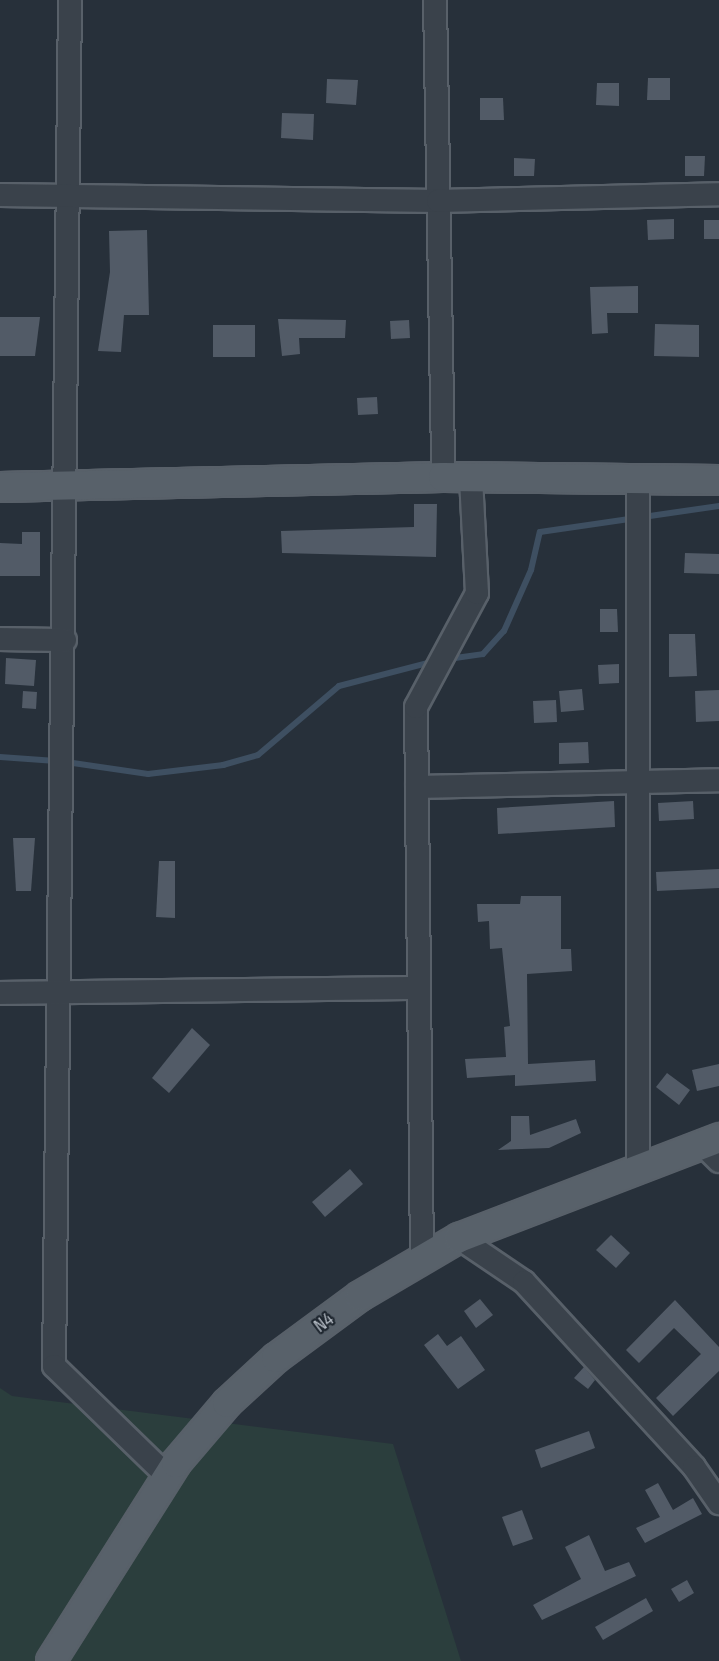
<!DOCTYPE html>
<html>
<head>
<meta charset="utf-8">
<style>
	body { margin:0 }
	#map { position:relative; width:719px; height:1661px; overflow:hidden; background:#27303a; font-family:"Sofia Sans Condensed",sans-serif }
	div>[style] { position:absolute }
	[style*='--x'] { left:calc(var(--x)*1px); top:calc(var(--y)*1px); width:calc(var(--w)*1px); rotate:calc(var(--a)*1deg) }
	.green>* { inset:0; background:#2b3e3d }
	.stream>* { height:6px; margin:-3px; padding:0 3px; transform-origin:3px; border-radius:3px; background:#3e4f61 }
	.building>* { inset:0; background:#525b67 }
	.roads { filter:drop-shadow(2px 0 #586069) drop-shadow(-2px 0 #586069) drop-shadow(0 2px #586069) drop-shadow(0 -2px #586069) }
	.minor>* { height:22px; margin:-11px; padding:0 11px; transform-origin:11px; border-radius:11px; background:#3a424b }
	.major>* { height:28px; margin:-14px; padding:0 14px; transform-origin:14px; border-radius:14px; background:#58616a }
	span { translate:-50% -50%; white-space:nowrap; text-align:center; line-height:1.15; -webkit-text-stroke:4.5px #1f2730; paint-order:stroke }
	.street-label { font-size:20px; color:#b6bdc6 }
</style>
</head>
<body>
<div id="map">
	<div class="green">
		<div style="clip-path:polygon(0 1388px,12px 1396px,393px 1444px,461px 1661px,0 1661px)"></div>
	</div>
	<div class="stream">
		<div style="--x:448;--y:659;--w:35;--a:-8"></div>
		<div style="--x:483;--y:654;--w:31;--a:-48"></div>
		<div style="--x:504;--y:631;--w:67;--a:-66.1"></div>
		<div style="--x:531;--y:570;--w:39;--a:-77"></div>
		<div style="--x:540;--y:532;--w:181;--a:-8.3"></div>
		<div style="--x:0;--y:757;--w:56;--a:4.1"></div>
		<div style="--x:66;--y:762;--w:83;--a:8.3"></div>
		<div style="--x:148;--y:774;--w:76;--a:-6.8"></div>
		<div style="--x:223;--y:765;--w:36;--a:-16"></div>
		<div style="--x:258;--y:755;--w:106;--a:-40.4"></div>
		<div style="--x:339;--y:686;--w:99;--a:-14.6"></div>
	</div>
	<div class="building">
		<div style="clip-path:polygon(648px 78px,670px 78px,670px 100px,647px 100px)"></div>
		<div style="clip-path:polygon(327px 79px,358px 80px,356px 105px,326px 103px)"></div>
		<div style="clip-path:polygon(597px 83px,619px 83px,619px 106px,596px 105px)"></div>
		<div style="clip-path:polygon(480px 98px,503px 98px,504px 120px,480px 120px)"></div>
		<div style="clip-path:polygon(282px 113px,314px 114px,313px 140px,281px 138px)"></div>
		<div style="clip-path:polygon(685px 156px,705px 156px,704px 176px,685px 176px)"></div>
		<div style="clip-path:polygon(514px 158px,535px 159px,534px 176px,514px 176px)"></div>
		<div style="clip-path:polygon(674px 219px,674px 239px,648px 240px,647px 220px)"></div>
		<div style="clip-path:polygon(704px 220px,719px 220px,719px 239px,704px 239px)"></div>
		<div style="clip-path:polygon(147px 230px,149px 315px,124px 315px,121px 352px,98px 351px,110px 272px,109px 231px)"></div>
		<div style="clip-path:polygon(638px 286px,638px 313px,607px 313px,608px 333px,592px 334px,590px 287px)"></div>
		<div style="clip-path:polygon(0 317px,40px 317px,35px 356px,0 356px)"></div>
		<div style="clip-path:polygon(278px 319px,346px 320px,345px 338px,299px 338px,300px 354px,282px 356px)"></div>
		<div style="clip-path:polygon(409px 320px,410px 338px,391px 339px,390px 321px)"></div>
		<div style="clip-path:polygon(655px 324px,699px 325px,699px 357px,654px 356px)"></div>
		<div style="clip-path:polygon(213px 325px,255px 325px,255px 357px,213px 357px)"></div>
		<div style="clip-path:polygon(377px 397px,378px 414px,358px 415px,357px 398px)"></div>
		<div style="clip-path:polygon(414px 504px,437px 504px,436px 557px,282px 553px,281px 531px,414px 527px)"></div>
		<div style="clip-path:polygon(22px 532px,40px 532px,40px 576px,0 576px,0 543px,22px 544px)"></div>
		<div style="clip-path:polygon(685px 553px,719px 554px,719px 574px,684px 573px)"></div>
		<div style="clip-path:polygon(600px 609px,617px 609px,618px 632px,600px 632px)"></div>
		<div style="clip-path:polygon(669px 634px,695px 634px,697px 676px,669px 677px)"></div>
		<div style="clip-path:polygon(6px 658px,36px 660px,34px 686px,5px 684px)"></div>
		<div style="clip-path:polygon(619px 664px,619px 683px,599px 684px,598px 665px)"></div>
		<div style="clip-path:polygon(582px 689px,584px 710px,561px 712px,559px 691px)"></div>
		<div style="clip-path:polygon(719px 690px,719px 721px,696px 722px,695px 691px)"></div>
		<div style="clip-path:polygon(23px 691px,37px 692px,36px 709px,22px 708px)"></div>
		<div style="clip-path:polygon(556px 700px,557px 722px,534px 723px,533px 701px)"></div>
		<div style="clip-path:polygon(588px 742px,589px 763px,559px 764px,559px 743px)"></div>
		<div style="clip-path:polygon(614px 801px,615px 827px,498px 834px,497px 808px)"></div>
		<div style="clip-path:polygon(693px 801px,694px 819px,659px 821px,658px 803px)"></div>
		<div style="clip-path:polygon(13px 838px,35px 838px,31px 891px,16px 891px)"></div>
		<div style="clip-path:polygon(159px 861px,175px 861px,175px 918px,156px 917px)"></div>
		<div style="clip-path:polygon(719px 869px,719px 888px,657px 891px,656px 872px)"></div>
		<div style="clip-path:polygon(521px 896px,561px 896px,561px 949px,571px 949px,572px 971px,527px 974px,528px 1064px,595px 1060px,596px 1081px,515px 1086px,515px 1075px,467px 1078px,465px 1059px,506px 1057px,504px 1027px,510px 1026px,502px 948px,490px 949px,489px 921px,478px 922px,477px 904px,520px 904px)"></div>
		<div style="clip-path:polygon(192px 1028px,210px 1045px,169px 1093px,152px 1078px)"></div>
		<div style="clip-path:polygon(719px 1064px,719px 1086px,697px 1091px,692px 1070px)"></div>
		<div style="clip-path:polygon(667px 1073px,690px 1090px,679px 1105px,656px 1087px)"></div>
		<div style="clip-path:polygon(511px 1116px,529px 1116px,530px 1135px,576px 1119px,581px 1133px,549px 1148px,498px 1150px,511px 1141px)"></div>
		<div style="clip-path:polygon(350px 1169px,363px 1184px,325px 1217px,312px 1202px)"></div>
		<div style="clip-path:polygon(611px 1235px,630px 1253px,616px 1268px,596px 1250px)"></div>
		<div style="clip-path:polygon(480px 1299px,493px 1315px,476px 1328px,464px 1311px)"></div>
		<div style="clip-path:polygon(675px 1300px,719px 1347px,719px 1371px,673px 1416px,656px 1398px,701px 1354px,674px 1328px,639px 1363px,626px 1350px)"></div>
		<div style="clip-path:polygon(438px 1334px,447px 1346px,461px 1336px,485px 1370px,458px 1389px,424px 1345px)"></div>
		<div style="clip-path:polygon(584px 1367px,595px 1380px,588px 1389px,574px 1378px)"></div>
		<div style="clip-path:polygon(589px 1431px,595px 1448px,541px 1468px,535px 1450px)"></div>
		<div style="clip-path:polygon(658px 1483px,673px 1510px,693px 1498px,702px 1514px,645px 1543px,636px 1528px,660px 1517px,645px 1490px)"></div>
		<div style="clip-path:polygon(522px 1510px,533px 1539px,513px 1546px,502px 1517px)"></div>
		<div style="clip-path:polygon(589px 1535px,605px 1571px,629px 1562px,636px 1576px,542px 1620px,533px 1605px,581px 1579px,565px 1547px)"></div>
		<div style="clip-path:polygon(687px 1580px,694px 1593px,679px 1602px,671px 1589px)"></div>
		<div style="clip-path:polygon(646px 1598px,653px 1611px,603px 1640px,595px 1627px)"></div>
	</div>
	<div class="roads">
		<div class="minor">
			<div style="--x:70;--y:0;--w:1366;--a:90.67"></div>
			<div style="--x:54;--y:1366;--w:158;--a:44.2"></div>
			<div style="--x:435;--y:0;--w:477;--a:89"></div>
			<div style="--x:0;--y:195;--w:438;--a:0.8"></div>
			<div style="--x:438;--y:201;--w:281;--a:-1.4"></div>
			<div style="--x:0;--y:639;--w:65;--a:0.9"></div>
			<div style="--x:417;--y:787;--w:302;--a:-1.3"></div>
			<div style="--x:0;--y:993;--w:419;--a:-0.7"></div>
			<div style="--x:702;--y:1144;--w:24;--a:45"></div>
			<div style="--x:638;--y:1168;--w:689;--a:-90"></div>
			<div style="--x:459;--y:1238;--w:78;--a:34.1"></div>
			<div style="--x:524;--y:1282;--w:251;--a:47.4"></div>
			<div style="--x:694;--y:1467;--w:44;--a:55.2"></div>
			<div style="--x:422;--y:1259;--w:552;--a:-90.62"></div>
			<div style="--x:416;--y:707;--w:129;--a:-61.8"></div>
			<div style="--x:477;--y:593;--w:116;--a:-93"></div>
		</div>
		<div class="major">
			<div style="--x:0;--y:487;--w:443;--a:-1.3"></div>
			<div style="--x:443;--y:477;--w:276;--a:0.6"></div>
			<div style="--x:51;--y:1661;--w:234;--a:-57.7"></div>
			<div style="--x:176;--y:1463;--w:79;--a:-49.6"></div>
			<div style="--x:227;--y:1403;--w:67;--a:-42.6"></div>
			<div style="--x:276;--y:1358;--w:104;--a:-36.4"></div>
			<div style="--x:360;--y:1296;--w:115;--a:-30.4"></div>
			<div style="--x:459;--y:1238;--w:279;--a:-21"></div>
		</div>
	</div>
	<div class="street-label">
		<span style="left:324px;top:1323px;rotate:-37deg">N4</span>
	</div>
</div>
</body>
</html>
